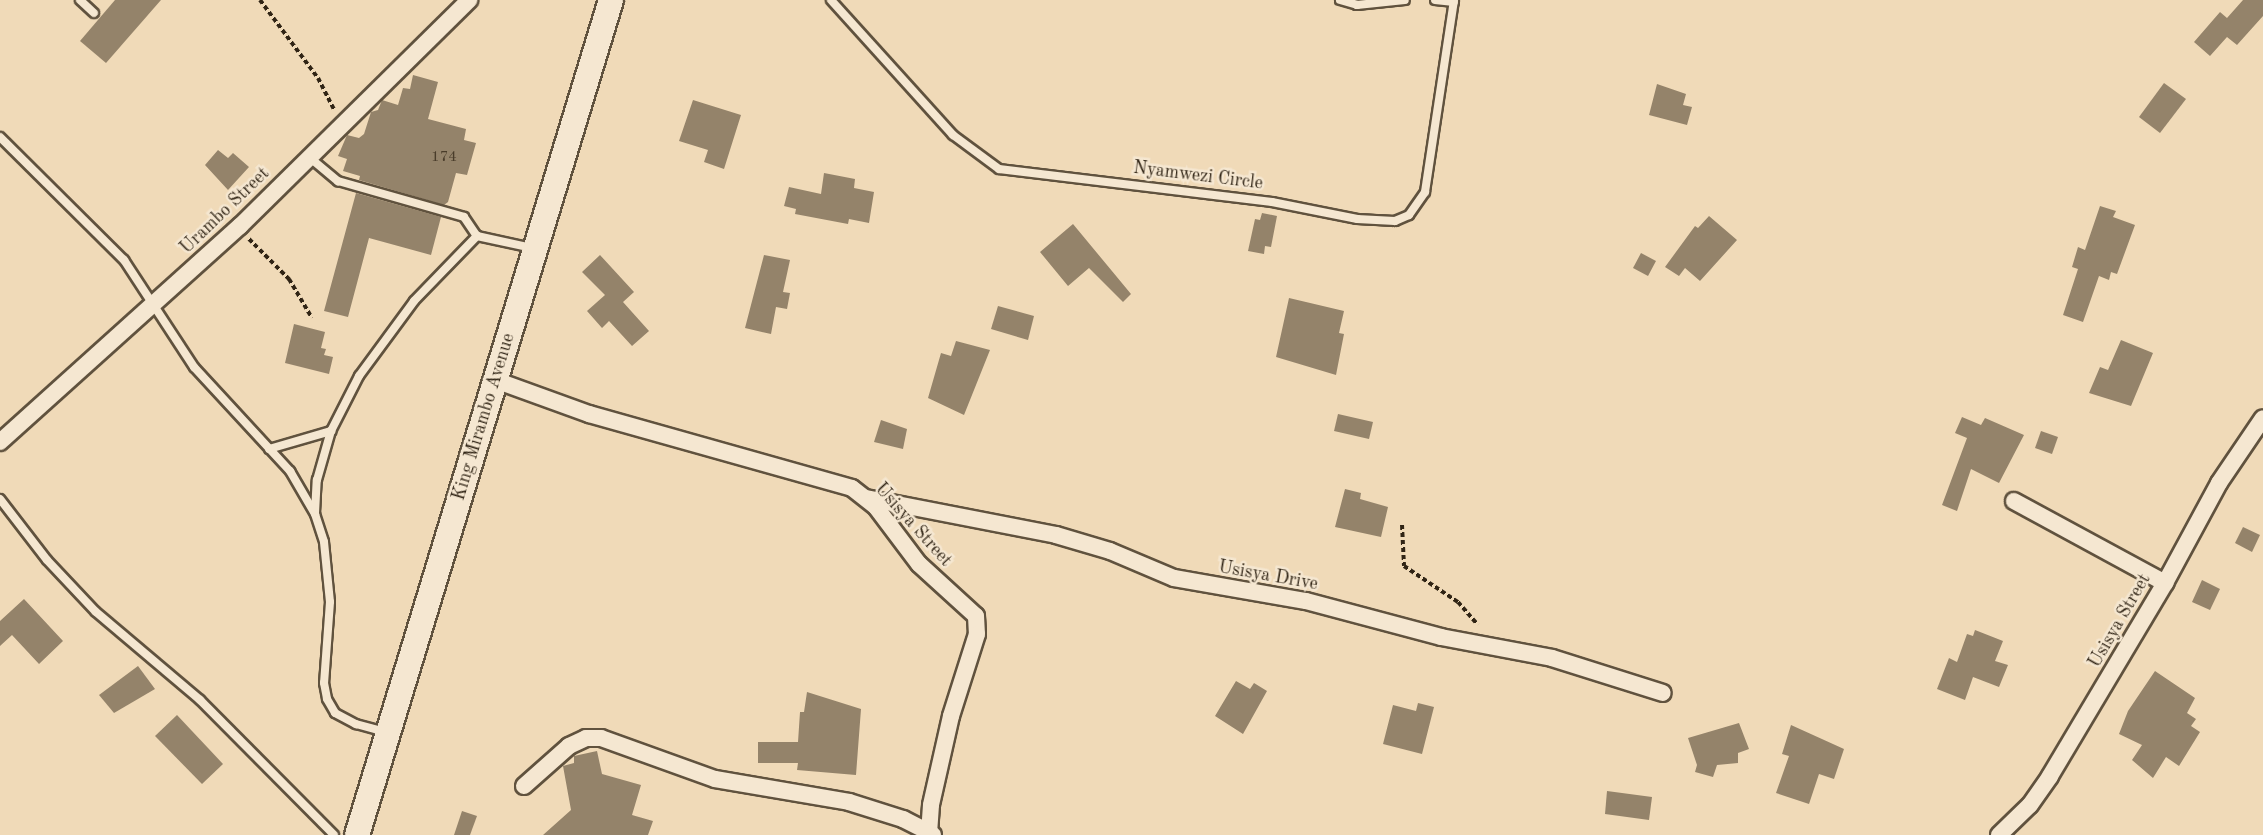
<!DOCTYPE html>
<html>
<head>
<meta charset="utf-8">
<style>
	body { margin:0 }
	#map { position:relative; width:2263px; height:835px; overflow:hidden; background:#f0dab8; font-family:"Old Standard TT",serif }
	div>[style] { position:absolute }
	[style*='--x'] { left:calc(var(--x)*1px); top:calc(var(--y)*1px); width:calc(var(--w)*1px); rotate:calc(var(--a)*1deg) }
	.building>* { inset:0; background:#94836a }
	.path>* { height:4px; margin-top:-2px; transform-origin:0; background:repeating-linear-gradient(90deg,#302415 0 4.5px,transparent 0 7.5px) }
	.roads { filter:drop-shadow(2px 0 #60523e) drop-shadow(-2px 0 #60523e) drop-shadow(0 2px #60523e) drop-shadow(0 -2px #60523e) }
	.service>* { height:8px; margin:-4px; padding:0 4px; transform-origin:4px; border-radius:4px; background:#f5e7d1 }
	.minor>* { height:16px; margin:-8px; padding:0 8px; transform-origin:8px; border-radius:8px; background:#f5e7d1 }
	.secondary>* { height:24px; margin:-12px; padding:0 12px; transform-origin:12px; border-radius:12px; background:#f5e7d1 }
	span { translate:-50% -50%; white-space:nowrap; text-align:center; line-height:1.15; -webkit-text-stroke:5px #f5e7d1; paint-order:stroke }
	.number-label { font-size:15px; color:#493c2a }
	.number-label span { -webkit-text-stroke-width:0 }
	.street-label { font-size:18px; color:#302415 }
</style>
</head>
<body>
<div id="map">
	<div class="building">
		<div style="clip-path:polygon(115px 0,161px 0,106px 63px,80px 41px)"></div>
		<div style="clip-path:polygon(2243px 0,2263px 0,2263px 16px,2237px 45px,2227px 37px,2210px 56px,2194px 42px,2220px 12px,2227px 18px)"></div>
		<div style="clip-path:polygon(413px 75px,438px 82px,428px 119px,466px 129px,464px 140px,476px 143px,467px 175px,456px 173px,448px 202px,444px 205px,359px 180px,360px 176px,343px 171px,347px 159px,338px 156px,347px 135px,359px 138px,364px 134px,371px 112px,378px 110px,382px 100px,398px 105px,403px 88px,410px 89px)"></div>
		<div style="clip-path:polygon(2164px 83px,2186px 99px,2160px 133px,2139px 117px)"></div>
		<div style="clip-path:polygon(1657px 84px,1686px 94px,1683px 105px,1692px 107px,1687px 125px,1649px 115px)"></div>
		<div style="clip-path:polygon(693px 100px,741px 115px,724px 169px,704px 162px,708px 150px,679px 141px)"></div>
		<div style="clip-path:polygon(218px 150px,228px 158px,233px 153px,249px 167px,228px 190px,205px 165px)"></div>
		<div style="clip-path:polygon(824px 173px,855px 179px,854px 188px,874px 192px,869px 223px,849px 219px,848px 224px,795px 214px,796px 209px,784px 206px,789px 187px,821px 194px)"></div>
		<div style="clip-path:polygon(356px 193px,441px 217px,431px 255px,369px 238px,348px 317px,324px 311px)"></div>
		<div style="clip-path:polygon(2100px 206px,2116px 211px,2113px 217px,2135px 225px,2117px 274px,2111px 272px,2109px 280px,2099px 276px,2083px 322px,2063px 315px,2078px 269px,2072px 267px,2078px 247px,2085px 250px)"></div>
		<div style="clip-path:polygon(1262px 213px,1277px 216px,1271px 247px,1265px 246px,1264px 254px,1248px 251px,1255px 219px,1260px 220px)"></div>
		<div style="clip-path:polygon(1709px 216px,1737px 240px,1700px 281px,1685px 268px,1679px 276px,1665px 267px,1695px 226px,1698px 228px)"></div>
		<div style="clip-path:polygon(1073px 224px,1131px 294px,1123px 302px,1089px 268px,1068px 286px,1040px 252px)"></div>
		<div style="clip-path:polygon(1641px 253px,1656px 261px,1648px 276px,1633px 268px)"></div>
		<div style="clip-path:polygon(600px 255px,634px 292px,623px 302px,649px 331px,632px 346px,609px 321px,602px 328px,587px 311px,605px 295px,582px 272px)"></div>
		<div style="clip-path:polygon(764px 255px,790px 260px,783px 292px,790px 293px,787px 309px,776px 307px,771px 334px,745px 328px)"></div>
		<div style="clip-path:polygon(1289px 298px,1344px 311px,1339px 333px,1344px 334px,1336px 375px,1276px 357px)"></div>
		<div style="clip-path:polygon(998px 306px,1034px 316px,1028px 340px,991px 329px)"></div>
		<div style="clip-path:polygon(294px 324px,325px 332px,321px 348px,326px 349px,324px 355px,333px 357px,329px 374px,285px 363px)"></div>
		<div style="clip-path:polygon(2121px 340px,2153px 353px,2131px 406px,2089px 393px,2100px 367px,2108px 370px)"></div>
		<div style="clip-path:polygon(956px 341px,990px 350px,964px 415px,928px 398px,941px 353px,951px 356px)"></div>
		<div style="clip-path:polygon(1338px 414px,1373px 422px,1369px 439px,1334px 431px)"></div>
		<div style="clip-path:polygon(1962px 417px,1981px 425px,1985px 418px,2024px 435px,1999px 483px,1971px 469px,1957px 511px,1942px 505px,1967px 438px,1955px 433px)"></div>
		<div style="clip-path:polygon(881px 420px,907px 429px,903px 449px,874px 442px)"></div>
		<div style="clip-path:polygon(2041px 431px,2058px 437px,2052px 454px,2035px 448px)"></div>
		<div style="clip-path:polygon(1345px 489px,1361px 493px,1360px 499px,1388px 507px,1381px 537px,1335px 527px)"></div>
		<div style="clip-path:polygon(2243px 527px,2260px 535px,2252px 552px,2235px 543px)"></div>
		<div style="clip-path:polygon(2202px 580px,2220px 589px,2210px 610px,2192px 602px)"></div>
		<div style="clip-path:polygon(24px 599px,63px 641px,39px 664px,12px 635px,0 646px,0 621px)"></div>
		<div style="clip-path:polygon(1975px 630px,2003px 641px,1995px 661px,2008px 665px,1999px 687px,1973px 677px,1965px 700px,1937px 689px,1949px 658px,1957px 662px,1967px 634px,1973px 636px)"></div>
		<div style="clip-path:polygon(138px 666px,155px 689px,114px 713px,99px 695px)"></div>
		<div style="clip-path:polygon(2155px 671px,2195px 698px,2187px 713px,2196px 719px,2191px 726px,2200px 732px,2179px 766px,2166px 757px,2153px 778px,2132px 760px,2142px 745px,2119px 734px,2128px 711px)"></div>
		<div style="clip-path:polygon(1236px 681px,1250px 689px,1254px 683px,1267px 691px,1243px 734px,1215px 716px)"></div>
		<div style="clip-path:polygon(807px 692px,861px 709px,856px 775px,797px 770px,798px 763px,758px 763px,758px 742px,798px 742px,800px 712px,804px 712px)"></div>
		<div style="clip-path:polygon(1418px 703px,1434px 707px,1422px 754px,1383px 744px,1393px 705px,1416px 711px)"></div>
		<div style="clip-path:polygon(177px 715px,223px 764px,202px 784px,155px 736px)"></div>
		<div style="clip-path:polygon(1739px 723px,1749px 749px,1738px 753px,1738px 763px,1717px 765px,1713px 777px,1695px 772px,1697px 765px,1688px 738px)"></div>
		<div style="clip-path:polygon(1791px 725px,1844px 749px,1834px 779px,1819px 774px,1809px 804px,1776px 793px,1789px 756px,1782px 754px)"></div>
		<div style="clip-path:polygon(597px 751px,602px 774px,641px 785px,632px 815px,653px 821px,648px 835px,543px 835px,571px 810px,563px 766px,574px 763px,574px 756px)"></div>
		<div style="clip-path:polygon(1607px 791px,1652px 797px,1649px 820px,1605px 814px)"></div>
		<div style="clip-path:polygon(462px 811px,477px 816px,470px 835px,454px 835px)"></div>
	</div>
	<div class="path">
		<div style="--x:260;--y:0;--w:97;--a:53.4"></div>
		<div style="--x:318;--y:78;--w:36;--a:63"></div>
		<div style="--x:249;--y:239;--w:57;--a:45"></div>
		<div style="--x:289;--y:279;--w:45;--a:59.5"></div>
		<div style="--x:1402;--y:525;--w:41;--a:87.2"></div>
		<div style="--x:1404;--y:566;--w:65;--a:33.7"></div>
		<div style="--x:1458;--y:602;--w:30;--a:49"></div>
	</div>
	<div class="roads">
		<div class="service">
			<div style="--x:80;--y:0;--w:19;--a:43"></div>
			<div style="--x:831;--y:0;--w:182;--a:47.9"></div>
			<div style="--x:953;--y:135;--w:57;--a:36.5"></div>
			<div style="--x:999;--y:169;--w:275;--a:6.9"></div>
			<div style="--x:1272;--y:202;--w:87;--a:11.3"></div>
			<div style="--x:1357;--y:219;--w:38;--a:3"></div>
			<div style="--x:1395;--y:221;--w:15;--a:-23"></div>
			<div style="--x:1409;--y:215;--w:28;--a:-55"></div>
			<div style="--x:1425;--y:192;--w:194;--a:-81.4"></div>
			<div style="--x:1340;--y:0;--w:18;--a:16"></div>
			<div style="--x:1357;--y:5;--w:48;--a:-5.9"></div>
			<div style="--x:1435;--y:0;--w:19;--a:6"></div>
			<div style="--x:0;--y:137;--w:175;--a:44.8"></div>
			<div style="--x:124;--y:260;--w:128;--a:56.8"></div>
			<div style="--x:194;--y:367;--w:142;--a:47.3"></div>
			<div style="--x:290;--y:471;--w:50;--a:59.8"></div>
			<div style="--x:315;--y:514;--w:29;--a:72"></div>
			<div style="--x:324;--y:542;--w:60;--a:84.3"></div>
			<div style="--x:330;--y:602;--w:81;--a:94.2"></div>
			<div style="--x:324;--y:683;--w:16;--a:79"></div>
			<div style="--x:327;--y:699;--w:16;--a:60"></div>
			<div style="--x:335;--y:713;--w:24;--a:28"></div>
			<div style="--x:356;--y:724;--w:31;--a:15"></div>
			<div style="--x:309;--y:157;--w:38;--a:40"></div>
			<div style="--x:338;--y:181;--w:131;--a:15.9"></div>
			<div style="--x:464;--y:217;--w:23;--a:56"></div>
			<div style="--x:477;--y:236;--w:56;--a:12.3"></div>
			<div style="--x:269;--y:449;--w:65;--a:-16.2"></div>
			<div style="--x:0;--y:499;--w:77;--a:52.4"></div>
			<div style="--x:47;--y:560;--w:71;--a:46.7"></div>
			<div style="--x:96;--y:612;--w:136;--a:40.2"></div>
			<div style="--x:200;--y:700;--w:190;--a:45.2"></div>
			<div style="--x:315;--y:513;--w:33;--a:-87"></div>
			<div style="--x:317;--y:480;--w:51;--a:-74.1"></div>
			<div style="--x:331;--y:431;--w:62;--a:-63"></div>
			<div style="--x:359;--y:376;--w:93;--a:-53.7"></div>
			<div style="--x:414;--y:301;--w:91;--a:-45.9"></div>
		</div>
		<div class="minor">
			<div style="--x:495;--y:380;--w:100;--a:19.9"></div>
			<div style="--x:589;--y:414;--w:273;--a:15.7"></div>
			<div style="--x:852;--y:488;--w:31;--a:38"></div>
			<div style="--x:876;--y:507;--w:71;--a:53"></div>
			<div style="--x:919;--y:564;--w:77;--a:42.4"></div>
			<div style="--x:976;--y:616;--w:18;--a:87"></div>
			<div style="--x:977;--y:634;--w:86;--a:107.6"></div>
			<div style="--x:951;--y:716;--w:91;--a:102.7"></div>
			<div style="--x:931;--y:805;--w:27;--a:94"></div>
			<div style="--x:929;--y:832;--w:5;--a:37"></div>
			<div style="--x:0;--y:442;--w:323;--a:-42"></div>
			<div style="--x:240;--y:226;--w:322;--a:-44.6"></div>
			<div style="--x:866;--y:498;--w:194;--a:11"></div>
			<div style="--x:1056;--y:535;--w:56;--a:16.5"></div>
			<div style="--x:1110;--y:551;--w:69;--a:22.9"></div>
			<div style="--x:1174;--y:578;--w:134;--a:9.9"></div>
			<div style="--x:1306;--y:601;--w:140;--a:14.9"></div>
			<div style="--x:1441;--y:637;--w:113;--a:10.7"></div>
			<div style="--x:1552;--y:658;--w:116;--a:17.5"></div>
			<div style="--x:2014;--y:501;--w:172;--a:28.5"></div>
			<div style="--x:524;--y:786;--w:60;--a:-41.6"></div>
			<div style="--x:569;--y:746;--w:19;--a:-25"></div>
			<div style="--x:586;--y:738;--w:15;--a:0"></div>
			<div style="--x:601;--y:738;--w:121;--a:19.8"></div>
			<div style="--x:715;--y:779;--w:136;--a:9.7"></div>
			<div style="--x:849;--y:802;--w:57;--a:17.5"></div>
			<div style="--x:903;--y:819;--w:29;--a:27"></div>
			<div style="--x:929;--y:832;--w:3;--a:108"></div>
			<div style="--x:1999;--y:835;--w:43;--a:-44.1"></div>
			<div style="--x:2030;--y:805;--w:35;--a:-55"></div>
			<div style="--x:2050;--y:776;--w:225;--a:-59.2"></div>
			<div style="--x:2165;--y:583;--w:114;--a:-61.6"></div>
			<div style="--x:2219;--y:483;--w:78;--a:-55.9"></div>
		</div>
		<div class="secondary">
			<div style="--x:357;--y:835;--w:873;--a:-73.08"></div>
		</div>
	</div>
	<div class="number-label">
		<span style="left:444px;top:158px">174</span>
	</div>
	<div class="street-label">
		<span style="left:1198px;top:176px;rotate:7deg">Nyamwezi Circle</span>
		<span style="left:225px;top:211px;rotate:-44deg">Urambo Street</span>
		<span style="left:484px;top:417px;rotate:-73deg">King Mirambo Avenue</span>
		<span style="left:913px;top:525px;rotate:48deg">Usisya Street</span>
		<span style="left:1268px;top:576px;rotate:10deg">Usisya Drive</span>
		<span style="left:2120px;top:621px;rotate:-60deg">Usisya Street</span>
	</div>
</div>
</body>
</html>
